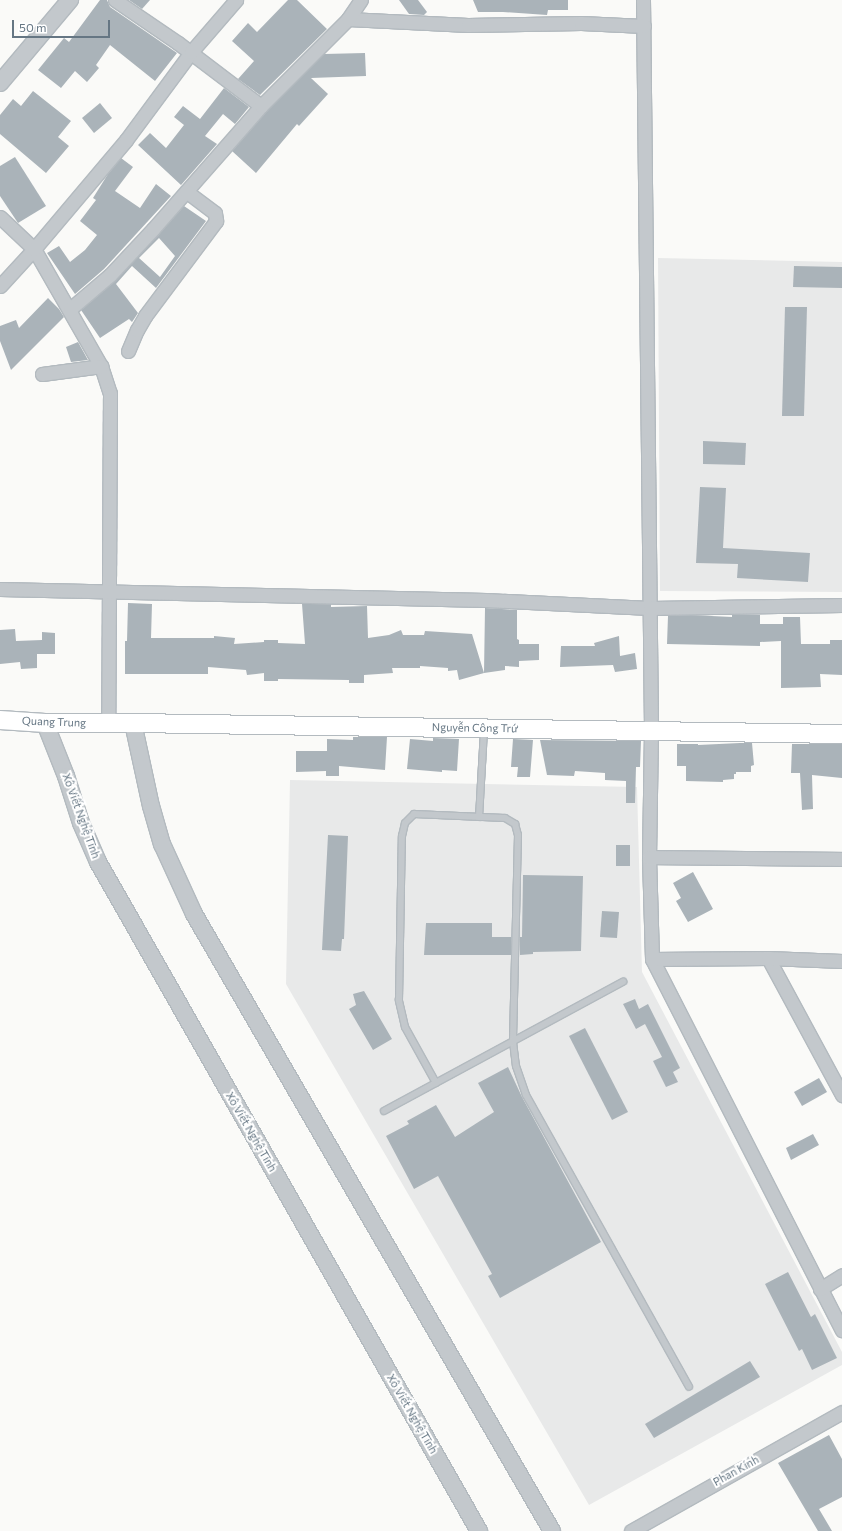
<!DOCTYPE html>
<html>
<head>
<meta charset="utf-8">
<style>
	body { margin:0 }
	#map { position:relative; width:842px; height:1531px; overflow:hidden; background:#fafaf8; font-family:Commissioner,sans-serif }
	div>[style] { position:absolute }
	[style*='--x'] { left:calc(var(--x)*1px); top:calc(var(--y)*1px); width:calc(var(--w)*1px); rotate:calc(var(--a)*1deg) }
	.built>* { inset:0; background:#e8e9e9 }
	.building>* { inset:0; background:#aab3b9 }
	.roads { filter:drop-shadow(1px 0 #b3babf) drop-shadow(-1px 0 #b3babf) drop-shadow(0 1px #b3babf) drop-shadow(0 -1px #b3babf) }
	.service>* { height:6px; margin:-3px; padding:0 3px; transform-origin:3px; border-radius:3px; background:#c3c8cc }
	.minor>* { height:13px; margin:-6.5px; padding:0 6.5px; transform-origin:6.5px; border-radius:6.5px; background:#c3c8cc }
	.tertiary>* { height:16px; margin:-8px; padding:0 8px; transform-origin:8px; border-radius:8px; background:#c3c8cc }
	.secondary>* { height:18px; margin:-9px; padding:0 9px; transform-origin:9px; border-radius:9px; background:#fff }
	span { translate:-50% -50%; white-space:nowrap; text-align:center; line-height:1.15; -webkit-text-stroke:4px #fff; paint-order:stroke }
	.street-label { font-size:11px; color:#657683 }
	.scale { position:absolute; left:12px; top:20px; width:98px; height:18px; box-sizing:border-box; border:2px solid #657683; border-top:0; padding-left:5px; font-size:12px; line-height:14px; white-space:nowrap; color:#657683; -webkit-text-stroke:3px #fff; paint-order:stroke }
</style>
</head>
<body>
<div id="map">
	<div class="built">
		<div style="clip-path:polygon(658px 258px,842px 262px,842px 592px,660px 591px)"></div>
		<div style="clip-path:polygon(290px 780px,637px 787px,642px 972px,842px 1352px,842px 1365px,589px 1505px,286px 984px)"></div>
	</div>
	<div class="building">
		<div style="clip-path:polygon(100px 0,107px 0,110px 7px,177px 53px,155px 81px,110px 45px,96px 65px,99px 68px,87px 82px,75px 71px,61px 88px,38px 70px,64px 38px,69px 42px)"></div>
		<div style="clip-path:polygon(129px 0,150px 0,142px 9px)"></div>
		<div style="clip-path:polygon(288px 0,297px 0,327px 29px,260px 95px,238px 79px,254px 61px,232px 41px,248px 23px,257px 32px)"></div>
		<div style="clip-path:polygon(399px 0,418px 0,427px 12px,424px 15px,409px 14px)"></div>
		<div style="clip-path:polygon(473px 0,568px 0,568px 10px,548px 10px,547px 15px,503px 12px,478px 12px)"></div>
		<div style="clip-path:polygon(365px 53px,366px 76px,311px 78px,328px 94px,299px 126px,297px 124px,256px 173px,232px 151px,267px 111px,324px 54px)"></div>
		<div style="clip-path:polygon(224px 88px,249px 107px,235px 124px,223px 114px,205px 136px,217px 144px,181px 185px,138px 145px,150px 133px,166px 148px,184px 125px,174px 117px,183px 106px,200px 119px)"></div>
		<div style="clip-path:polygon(33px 91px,71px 121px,58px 137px,69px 146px,46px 173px,0 134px,0 115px,13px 99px,21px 106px)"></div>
		<div style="clip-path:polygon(100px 103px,112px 118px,94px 133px,82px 118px)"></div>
		<div style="clip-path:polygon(15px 157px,46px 206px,18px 223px,0 196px,0 166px)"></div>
		<div style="clip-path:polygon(121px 158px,133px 167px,115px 191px,140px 208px,156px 184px,171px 196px,104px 269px,75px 294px,47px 253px,59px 246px,70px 262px,85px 250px,97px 235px,80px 221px,96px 200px,93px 198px,108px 174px)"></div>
		<div style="clip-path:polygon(evenodd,184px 206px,206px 221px,156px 288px,132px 266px,116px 284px,138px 313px,132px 322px,129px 319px,100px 338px,81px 310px,116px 280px,184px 206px,159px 238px,175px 256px,160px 277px,139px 258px,159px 238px)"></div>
		<div style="clip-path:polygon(794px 266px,842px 267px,842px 288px,793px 287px)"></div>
		<div style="clip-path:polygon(48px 298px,59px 309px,64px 317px,11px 370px,0 341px,0 326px,16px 320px,19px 328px)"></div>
		<div style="clip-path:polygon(785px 307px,807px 307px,804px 416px,782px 416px)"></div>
		<div style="clip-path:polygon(78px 342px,88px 360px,71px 362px,66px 347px)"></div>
		<div style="clip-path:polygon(703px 441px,746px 443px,745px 465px,703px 464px)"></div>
		<div style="clip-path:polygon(700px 487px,726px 488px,723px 548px,810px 553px,808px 582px,737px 578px,738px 564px,696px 563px)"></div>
		<div style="clip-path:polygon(128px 603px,152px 604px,151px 638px,214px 638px,214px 636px,235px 638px,234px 644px,264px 642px,264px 640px,278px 640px,278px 643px,305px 644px,302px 604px,331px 604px,331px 607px,367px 606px,368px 638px,389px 635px,401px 630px,403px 635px,424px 635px,425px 631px,472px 634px,484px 673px,459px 680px,457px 670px,448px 671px,448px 668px,420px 666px,420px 668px,392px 668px,393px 673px,364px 675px,364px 683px,349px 683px,349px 680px,278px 679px,278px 681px,264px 681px,264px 673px,247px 675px,246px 670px,208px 667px,208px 674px,125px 674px,125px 641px,127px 641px)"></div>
		<div style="clip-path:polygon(485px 608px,517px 610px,517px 639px,519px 640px,519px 644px,539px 644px,539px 660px,519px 661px,519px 667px,505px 666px,505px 670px,484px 673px)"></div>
		<div style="clip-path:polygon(691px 615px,732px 617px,732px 615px,760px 615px,760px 624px,783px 624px,783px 617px,800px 617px,801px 644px,830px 644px,830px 640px,842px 640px,842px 675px,820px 674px,821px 687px,781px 688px,781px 641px,760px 642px,760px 646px,667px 644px,668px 616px)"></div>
		<div style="clip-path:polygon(15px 629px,16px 641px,42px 640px,42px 632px,55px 633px,55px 654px,37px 654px,37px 668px,21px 669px,20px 662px,0 664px,0 630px)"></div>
		<div style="clip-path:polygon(619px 636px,620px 656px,635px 653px,637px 669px,615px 672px,613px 665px,560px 667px,561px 646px,595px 646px,594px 643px)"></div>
		<div style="clip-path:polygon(353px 737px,387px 737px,385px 770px,339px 766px,339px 776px,326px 776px,326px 771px,296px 772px,296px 751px,327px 751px,327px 739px,353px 740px)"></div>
		<div style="clip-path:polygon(433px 738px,459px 739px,457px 771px,442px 770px,442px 772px,407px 769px,410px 739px,433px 741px)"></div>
		<div style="clip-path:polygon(513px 739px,533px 740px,530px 777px,517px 777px,518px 767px,511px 767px)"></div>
		<div style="clip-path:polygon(540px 740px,641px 741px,640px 767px,636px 767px,635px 803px,626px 803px,626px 781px,605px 780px,605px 773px,575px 771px,574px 776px,547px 775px)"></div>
		<div style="clip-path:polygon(740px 743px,752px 743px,754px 765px,751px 766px,751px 772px,736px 772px,736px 774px,734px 774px,734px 779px,723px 780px,723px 782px,686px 781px,686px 766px,677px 766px,677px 744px,698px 744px,698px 745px)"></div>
		<div style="clip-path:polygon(792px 744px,842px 744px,842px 778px,812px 775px,813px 809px,802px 810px,800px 773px,791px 773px)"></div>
		<div style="clip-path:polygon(328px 835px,348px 836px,344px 939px,342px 939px,341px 951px,322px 950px)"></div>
		<div style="clip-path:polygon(616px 845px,630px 845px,630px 866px,616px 866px)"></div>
		<div style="clip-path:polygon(693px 872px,713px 909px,688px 922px,676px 901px,681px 898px,673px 883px)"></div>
		<div style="clip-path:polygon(523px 875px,583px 876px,581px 951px,533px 952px,533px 954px,520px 955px,520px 937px,522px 937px)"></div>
		<div style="clip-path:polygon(602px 911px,619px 912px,617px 938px,600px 937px)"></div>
		<div style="clip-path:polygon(426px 923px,492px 923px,492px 937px,511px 937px,511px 955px,424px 955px)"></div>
		<div style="clip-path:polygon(364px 991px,392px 1039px,373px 1050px,349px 1009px,356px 1005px,353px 994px)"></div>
		<div style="clip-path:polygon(635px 999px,639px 1009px,648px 1004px,680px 1068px,673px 1072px,678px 1082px,666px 1087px,653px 1061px,662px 1057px,645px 1024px,636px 1029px,623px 1004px)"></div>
		<div style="clip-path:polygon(585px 1028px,628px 1112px,612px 1120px,569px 1036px)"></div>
		<div style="clip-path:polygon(508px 1067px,522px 1097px,601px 1242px,500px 1298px,488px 1276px,492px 1274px,438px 1176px,414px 1189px,386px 1136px,409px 1124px,407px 1121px,436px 1105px,455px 1137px,494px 1112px,478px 1083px)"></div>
		<div style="clip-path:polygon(819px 1078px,827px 1092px,802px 1106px,794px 1092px)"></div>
		<div style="clip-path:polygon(813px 1134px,819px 1145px,791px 1160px,786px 1148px)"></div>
		<div style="clip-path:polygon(788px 1272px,811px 1317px,815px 1314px,837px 1358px,812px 1370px,802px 1349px,799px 1351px,765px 1284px)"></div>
		<div style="clip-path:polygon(750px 1361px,760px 1377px,654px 1438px,645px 1424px)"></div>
		<div style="clip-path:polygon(829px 1435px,842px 1459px,842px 1497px,819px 1509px,832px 1531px,818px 1531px,778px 1463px)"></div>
	</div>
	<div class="roads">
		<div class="service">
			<div style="--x:479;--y:817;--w:86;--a:-86.7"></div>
			<div style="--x:436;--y:1083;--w:64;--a:-119"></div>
			<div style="--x:405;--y:1027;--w:28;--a:-103"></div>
			<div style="--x:399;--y:1000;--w:164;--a:-89"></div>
			<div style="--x:402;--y:836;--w:13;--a:-77"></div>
			<div style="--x:405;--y:823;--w:13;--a:-45"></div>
			<div style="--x:414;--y:814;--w:91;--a:2.5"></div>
			<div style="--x:505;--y:818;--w:12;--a:31"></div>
			<div style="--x:515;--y:824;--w:11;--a:75"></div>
			<div style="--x:518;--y:835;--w:207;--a:91.4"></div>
			<div style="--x:513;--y:1042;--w:24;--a:83"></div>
			<div style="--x:516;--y:1066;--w:31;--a:71"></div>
			<div style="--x:526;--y:1095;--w:334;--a:60.8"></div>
			<div style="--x:384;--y:1111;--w:272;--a:-28.4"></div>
		</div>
		<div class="minor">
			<div style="--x:115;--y:0;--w:76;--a:34.3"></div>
			<div style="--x:178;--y:43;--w:104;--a:37.2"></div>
			<div style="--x:643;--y:0;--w:731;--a:89.37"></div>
			<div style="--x:651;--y:731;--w:126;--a:90.9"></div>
			<div style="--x:649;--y:857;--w:102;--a:88.3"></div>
			<div style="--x:652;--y:959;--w:417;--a:62.9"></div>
			<div style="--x:348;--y:19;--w:120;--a:2.9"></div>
			<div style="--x:468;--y:25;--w:113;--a:-1"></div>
			<div style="--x:581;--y:23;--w:63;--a:2.7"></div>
			<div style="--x:0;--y:217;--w:47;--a:43.3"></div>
			<div style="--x:34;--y:249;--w:135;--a:60.2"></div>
			<div style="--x:101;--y:366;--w:28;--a:72"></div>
			<div style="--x:110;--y:393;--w:331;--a:90.3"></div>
			<div style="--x:0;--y:286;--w:50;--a:-47.4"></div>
			<div style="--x:34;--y:249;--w:143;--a:-49.8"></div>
			<div style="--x:126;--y:140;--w:109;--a:-53.5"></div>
			<div style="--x:191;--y:52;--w:69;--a:-49.1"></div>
			<div style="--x:70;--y:309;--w:52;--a:-40.4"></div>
			<div style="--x:110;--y:275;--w:63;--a:-46.9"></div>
			<div style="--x:153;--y:229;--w:164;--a:-48.7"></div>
			<div style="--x:261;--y:106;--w:123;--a:-45"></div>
			<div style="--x:348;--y:19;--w:23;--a:-56"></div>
			<div style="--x:128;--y:351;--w:23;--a:-67"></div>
			<div style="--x:137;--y:330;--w:16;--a:-60"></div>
			<div style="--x:145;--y:316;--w:119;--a:-53.2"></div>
			<div style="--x:216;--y:221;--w:8;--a:-97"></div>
			<div style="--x:215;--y:213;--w:36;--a:-143"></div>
			<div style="--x:42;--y:374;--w:60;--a:-7.7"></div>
			<div style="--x:0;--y:589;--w:486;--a:1.3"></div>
			<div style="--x:486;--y:600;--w:164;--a:2.8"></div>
			<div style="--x:650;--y:608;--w:192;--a:-0.9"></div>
			<div style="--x:649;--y:857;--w:193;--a:0.6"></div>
			<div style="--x:768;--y:958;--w:156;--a:61.6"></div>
			<div style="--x:652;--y:959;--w:116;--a:-0.5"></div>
			<div style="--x:768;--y:958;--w:74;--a:2.3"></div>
			<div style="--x:820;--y:1289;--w:26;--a:-32"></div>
			<div style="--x:631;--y:1531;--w:242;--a:-29.4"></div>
		</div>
		<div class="tertiary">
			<div style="--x:0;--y:83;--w:109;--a:-49.9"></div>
			<div style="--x:45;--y:723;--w:57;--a:68.4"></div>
			<div style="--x:66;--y:776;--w:49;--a:72.3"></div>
			<div style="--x:81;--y:823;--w:43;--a:66.4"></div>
			<div style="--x:98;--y:862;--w:770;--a:60.34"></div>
			<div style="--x:133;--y:723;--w:85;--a:77.8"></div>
			<div style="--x:151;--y:806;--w:40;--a:74"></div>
			<div style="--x:162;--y:844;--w:77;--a:65.4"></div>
			<div style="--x:194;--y:914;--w:713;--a:59.88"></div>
		</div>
		<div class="secondary">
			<div style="--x:0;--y:720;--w:45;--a:3.8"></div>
			<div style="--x:45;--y:723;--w:88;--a:0"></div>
			<div style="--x:133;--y:723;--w:709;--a:0.89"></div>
		</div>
	</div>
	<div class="street-label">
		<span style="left:54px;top:722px;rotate:2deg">Quang Trung</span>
		<span style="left:475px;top:728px;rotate:1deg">Nguyễn Công Trứ</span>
		<span style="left:81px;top:816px;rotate:70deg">Xô Viết Nghệ Tĩnh</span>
		<span style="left:251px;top:1132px;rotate:60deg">Xô Viết Nghệ Tĩnh</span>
		<span style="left:412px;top:1414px;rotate:60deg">Xô Viết Nghệ Tĩnh</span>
		<span style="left:736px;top:1471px;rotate:-29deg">Phan Kính</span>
	</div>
	<div class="scale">50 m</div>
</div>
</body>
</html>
